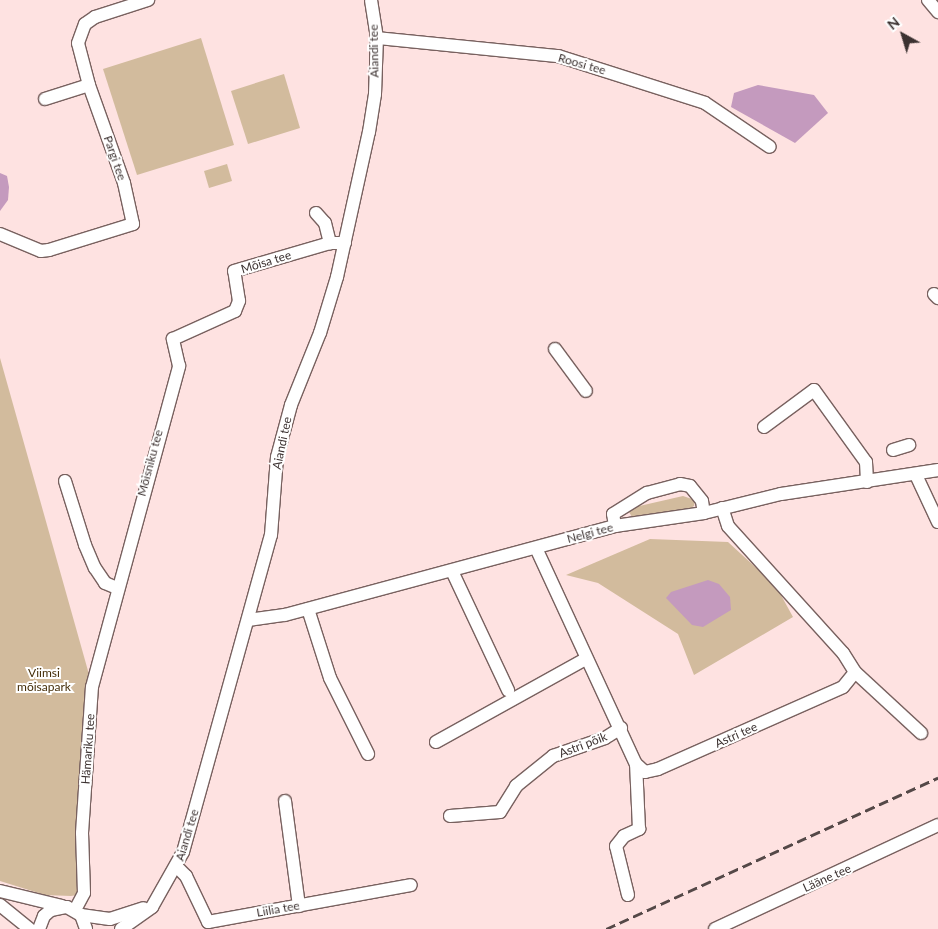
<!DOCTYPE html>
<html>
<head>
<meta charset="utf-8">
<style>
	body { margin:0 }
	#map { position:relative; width:938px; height:929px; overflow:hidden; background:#fee2e1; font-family:Lato,sans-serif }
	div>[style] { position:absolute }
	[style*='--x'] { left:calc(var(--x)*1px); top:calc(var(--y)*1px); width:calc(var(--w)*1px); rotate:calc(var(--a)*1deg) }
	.green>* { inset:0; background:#d2bb9d }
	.water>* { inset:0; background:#c49abe }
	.roads { filter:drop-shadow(1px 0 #78615f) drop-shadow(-1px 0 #78615f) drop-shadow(0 1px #78615f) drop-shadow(0 -1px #78615f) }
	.minor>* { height:12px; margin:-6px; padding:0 6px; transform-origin:6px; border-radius:6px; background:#fff }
	.rail>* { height:3px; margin-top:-1.5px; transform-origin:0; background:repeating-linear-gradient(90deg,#544847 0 10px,transparent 0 15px) }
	span { translate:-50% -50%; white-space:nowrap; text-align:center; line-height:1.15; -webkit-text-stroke:4px #fff; paint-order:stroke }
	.street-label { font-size:12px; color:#3c3231 }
	.park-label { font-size:12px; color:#442d08 }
	.north { position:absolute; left:878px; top:10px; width:50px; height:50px; -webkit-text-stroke:4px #fff; paint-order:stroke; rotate:321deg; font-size:14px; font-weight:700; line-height:20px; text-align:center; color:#3c3231 }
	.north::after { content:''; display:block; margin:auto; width:18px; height:22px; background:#3c3231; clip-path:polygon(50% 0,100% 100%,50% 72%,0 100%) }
</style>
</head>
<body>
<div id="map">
	<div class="green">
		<div style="clip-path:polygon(201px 38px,234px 145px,137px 175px,103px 69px)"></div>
		<div style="clip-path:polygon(284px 74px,300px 128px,248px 144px,231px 91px)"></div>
		<div style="clip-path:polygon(227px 164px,232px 181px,209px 188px,204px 171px)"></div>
		<div style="clip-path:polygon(0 358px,90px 678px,79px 877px,77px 895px,71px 896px,45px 895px,0 881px)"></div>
		<div style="clip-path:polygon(683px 496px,695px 500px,694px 506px,686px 511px,632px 517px,629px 512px,635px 507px)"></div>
		<div style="clip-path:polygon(650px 539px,728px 542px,776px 586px,793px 617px,694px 675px,678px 634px,598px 583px,566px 575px)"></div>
	</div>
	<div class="water">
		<div style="clip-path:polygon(758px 85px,814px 95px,828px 113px,795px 143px,731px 107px,734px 93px)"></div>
		<div style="clip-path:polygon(0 173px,7px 176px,9px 187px,8px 200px,0 211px)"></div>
		<div style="clip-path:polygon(708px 580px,719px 584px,730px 597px,731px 610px,703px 627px,692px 625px,666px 598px,671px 592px)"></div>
	</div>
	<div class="roads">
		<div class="minor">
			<div style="--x:928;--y:0;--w:16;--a:50"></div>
			<div style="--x:377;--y:38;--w:182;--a:5.7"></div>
			<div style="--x:558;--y:56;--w:154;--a:17.7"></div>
			<div style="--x:705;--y:103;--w:78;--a:34.1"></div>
			<div style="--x:45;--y:99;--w:46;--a:-17.7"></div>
			<div style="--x:316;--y:213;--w:13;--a:48"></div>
			<div style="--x:325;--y:223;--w:21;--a:76"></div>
			<div style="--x:0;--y:234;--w:44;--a:22.5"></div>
			<div style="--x:41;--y:251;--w:8;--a:-7"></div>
			<div style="--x:49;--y:250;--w:88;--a:-17.2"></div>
			<div style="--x:133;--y:224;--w:42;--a:-102.4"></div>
			<div style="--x:124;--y:183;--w:104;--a:-109.7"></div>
			<div style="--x:89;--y:85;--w:43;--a:-104.7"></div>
			<div style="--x:78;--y:43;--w:20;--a:-70"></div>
			<div style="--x:85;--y:24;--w:12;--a:-35"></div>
			<div style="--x:95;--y:17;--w:56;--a:-17.8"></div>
			<div style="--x:934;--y:294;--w:6;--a:45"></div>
			<div style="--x:555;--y:349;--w:52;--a:53.6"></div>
			<div style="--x:764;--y:427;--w:62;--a:-36.5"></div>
			<div style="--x:814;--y:390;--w:89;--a:54.2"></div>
			<div style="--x:866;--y:462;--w:20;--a:87"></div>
			<div style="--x:893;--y:450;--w:17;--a:-17"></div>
			<div style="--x:916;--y:475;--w:52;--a:64.9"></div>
			<div style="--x:65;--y:481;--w:67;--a:72.6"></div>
			<div style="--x:85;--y:545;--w:25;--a:67"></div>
			<div style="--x:95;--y:568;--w:18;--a:56"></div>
			<div style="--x:105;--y:583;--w:13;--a:23"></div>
			<div style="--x:615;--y:526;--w:12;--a:-99"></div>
			<div style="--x:613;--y:514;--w:40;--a:-32"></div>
			<div style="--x:647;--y:493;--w:34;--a:-15"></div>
			<div style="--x:680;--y:484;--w:10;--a:11"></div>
			<div style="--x:690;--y:486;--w:19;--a:51"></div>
			<div style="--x:702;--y:501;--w:12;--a:81"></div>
			<div style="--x:536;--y:548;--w:238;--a:65.2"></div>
			<div style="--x:636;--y:764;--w:12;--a:42"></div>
			<div style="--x:645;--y:772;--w:13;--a:-13"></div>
			<div style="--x:658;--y:769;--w:202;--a:-23.9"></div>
			<div style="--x:843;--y:687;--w:19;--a:-51"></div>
			<div style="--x:855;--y:672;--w:22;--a:-122"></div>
			<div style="--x:843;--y:653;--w:171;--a:-132.2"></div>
			<div style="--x:728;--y:526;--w:19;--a:-108"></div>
			<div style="--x:452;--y:571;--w:132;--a:64.8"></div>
			<div style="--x:308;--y:609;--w:72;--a:72.3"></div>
			<div style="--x:330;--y:678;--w:85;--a:63.4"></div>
			<div style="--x:248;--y:620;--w:37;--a:-8"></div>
			<div style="--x:285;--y:615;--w:342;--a:-15.1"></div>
			<div style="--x:615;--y:526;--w:90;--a:-8.3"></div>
			<div style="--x:704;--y:513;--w:79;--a:-13.9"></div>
			<div style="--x:781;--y:494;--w:159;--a:-8.7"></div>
			<div style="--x:855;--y:672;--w:90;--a:42.7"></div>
			<div style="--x:436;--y:742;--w:171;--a:-29"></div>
			<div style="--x:285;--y:801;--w:106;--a:82.4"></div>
			<div style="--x:450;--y:816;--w:50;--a:-4.6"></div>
			<div style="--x:500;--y:812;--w:31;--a:-58"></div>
			<div style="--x:516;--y:786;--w:48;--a:-39"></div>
			<div style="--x:553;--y:756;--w:55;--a:-19.1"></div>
			<div style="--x:605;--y:738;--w:19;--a:-32"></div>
			<div style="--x:177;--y:867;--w:13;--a:45"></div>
			<div style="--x:186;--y:876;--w:51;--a:64.4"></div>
			<div style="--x:208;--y:922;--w:206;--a:-10.3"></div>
			<div style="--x:0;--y:891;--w:64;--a:13.6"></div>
			<div style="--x:628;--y:895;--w:50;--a:-103.8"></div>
			<div style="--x:616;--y:846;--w:13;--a:-51"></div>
			<div style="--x:624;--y:836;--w:17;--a:-25"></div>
			<div style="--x:639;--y:829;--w:65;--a:-92.6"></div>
			<div style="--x:0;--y:905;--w:38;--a:39"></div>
			<div style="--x:75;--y:910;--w:19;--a:-62"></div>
			<div style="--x:84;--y:893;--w:60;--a:-91.9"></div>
			<div style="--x:82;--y:833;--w:146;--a:-86.1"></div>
			<div style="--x:92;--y:687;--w:333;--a:-74.8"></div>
			<div style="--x:179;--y:366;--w:28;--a:-103"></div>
			<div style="--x:173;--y:339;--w:68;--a:-24.3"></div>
			<div style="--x:235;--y:311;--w:11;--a:-68"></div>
			<div style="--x:239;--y:301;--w:30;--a:-99"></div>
			<div style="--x:234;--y:271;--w:100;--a:-16.3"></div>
			<div style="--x:330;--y:243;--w:15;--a:0"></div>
			<div style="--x:81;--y:915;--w:29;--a:8"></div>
			<div style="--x:110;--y:919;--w:35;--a:-18"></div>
			<div style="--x:39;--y:929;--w:14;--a:-69"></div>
			<div style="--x:44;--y:916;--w:9;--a:-41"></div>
			<div style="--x:51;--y:910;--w:16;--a:-11"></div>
			<div style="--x:67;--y:907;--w:16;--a:30"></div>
			<div style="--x:81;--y:915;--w:15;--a:70"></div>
			<div style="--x:121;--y:929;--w:38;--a:-35"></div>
			<div style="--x:152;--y:907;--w:63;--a:-60.6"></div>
			<div style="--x:183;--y:852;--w:329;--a:-74.5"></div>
			<div style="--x:271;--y:535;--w:78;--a:-85.6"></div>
			<div style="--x:277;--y:457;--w:54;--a:-74.9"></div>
			<div style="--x:291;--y:405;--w:78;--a:-68.1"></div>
			<div style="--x:320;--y:333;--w:59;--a:-73.1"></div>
			<div style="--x:337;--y:277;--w:148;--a:-77.6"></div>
			<div style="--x:369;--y:132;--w:38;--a:-81"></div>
			<div style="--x:375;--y:94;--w:56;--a:-88"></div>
			<div style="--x:377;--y:38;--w:38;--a:-99"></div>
			<div style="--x:715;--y:929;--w:246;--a:-25"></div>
		</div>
	</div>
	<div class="rail">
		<div style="--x:606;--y:929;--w:365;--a:-24.5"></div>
	</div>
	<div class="street-label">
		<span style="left:374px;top:51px;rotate:-91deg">Aiandi tee</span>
		<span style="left:582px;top:64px;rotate:16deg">Roosi tee</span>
		<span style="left:115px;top:158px;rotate:71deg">Pargi tee</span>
		<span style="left:266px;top:262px;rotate:-17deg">Mõisa tee</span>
		<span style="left:282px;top:443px;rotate:-78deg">Aiandi tee</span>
		<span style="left:150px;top:463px;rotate:-75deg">Mõisniku tee</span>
		<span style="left:590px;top:533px;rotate:-15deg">Nelgi tee</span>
		<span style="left:736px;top:735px;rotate:-24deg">Astri tee</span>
		<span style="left:583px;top:745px;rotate:-21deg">Astri põik</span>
		<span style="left:88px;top:749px;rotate:-86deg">Hämariku tee</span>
		<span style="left:187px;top:835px;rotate:-73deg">Aiandi tee</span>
		<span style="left:827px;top:878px;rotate:-24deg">Lääne tee</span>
		<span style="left:278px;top:909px;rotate:-10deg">Liilia tee</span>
	</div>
	<div class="park-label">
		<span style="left:44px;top:680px">Viimsi<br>mõisapark</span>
	</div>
	<div class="north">N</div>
</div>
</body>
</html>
